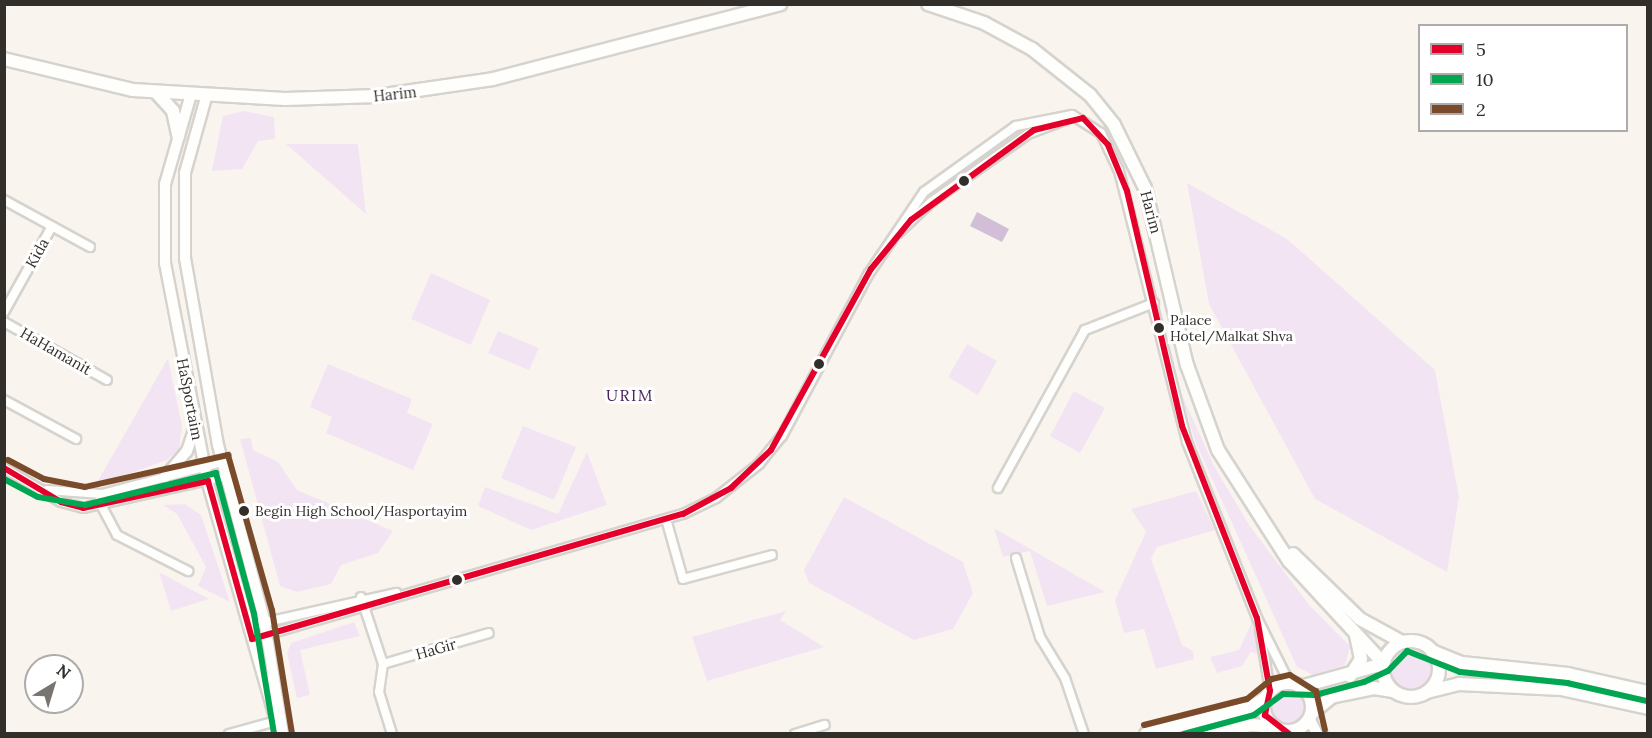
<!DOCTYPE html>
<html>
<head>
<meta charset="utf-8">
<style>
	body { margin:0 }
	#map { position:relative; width:1652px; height:738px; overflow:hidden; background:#f9f5ee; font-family:Lora,serif }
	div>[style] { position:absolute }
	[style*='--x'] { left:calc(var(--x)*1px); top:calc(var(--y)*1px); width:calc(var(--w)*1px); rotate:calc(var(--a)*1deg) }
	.green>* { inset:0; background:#f3e4f4 }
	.round { border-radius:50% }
	.water>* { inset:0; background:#d2bed7 }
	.roads { filter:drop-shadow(2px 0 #d6d3ce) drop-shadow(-2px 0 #d6d3ce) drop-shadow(0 2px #d6d3ce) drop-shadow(0 -2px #d6d3ce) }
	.minor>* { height:8px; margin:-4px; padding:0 4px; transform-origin:4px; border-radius:4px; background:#fefefc }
	.tertiary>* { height:10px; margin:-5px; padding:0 5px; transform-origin:5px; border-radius:5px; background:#fefefc }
	.secondary>* { height:12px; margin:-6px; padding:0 6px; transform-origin:6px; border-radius:6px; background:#fefefc }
	.secondary>.ring { margin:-6px; padding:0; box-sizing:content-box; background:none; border:12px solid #fefefc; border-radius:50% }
	.bus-1>* { height:6px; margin:-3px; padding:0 3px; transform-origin:3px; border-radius:3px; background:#e4002b }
	.bus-2>* { height:6px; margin:-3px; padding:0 3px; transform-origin:3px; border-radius:3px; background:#00a651 }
	.bus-3>* { height:6px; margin:-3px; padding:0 3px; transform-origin:3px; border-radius:3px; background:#7a4b2a }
	.dots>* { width:16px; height:16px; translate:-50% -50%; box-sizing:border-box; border:3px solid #fff; border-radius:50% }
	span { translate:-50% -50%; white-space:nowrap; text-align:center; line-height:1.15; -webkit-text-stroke:6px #fff; paint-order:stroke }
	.bus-label { font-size:14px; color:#322f2b }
	.left { translate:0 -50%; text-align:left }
	.street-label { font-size:15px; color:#322f2b }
	.neighbourhood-label { font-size:16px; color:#4a2359; letter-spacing:1.5px }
	.frame { position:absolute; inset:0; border:6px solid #322f2b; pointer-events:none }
	.legend { position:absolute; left:1418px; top:24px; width:210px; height:108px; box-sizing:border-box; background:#fff; border:2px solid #adacaa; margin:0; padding:8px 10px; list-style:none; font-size:18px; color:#322f2b }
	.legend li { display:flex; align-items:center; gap:12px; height:30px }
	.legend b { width:30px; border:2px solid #adacaa }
	.north { position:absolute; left:24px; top:654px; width:60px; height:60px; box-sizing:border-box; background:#fff; border:2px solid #adacaa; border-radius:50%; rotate:38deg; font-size:16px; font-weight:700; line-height:24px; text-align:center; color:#322f2b }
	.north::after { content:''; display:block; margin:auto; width:21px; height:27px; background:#78746f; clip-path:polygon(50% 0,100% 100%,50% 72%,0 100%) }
</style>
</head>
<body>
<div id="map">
	<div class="green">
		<div style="clip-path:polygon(244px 111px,274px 117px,275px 139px,258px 141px,242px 169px,212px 171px,223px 116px)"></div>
		<div style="clip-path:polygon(286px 144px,358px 144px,366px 214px)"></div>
		<div style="clip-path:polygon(1187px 183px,1287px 239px,1435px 370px,1459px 497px,1447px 572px,1315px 499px,1209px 304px)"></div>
		<div style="clip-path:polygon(431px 273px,490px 300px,471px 345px,411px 319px)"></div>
		<div style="clip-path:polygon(498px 331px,539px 348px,529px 370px,488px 353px)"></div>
		<div style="clip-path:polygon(967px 344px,997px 361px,978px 395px,948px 377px)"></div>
		<div style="clip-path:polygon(168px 358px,182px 426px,179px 449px,167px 460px,95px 486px)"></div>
		<div style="clip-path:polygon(328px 364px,412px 399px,407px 413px,433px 424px,413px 470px,326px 433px,332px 417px,310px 407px)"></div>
		<div style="clip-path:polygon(1074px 391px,1105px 408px,1080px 453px,1050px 436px)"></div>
		<div style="clip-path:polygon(1181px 393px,1214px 466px,1249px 525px,1310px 606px,1350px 646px,1345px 665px,1313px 675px,1297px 667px,1195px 441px)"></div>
		<div style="clip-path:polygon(523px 426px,576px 447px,554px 500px,501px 478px)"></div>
		<div style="clip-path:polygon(251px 438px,253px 450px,278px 462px,297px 490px,393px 531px,378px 553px,341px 565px,331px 584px,297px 592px,280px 586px,240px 439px)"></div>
		<div style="clip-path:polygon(587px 452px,607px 505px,531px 530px,478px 506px,485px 487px,558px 514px)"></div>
		<div style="clip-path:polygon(1196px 491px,1215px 530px,1157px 547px,1151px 559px,1182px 645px,1193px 651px,1194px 659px,1156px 669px,1144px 629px,1124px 633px,1115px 600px,1146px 532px,1131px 509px)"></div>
		<div style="clip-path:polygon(844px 497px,963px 562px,973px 593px,953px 629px,914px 640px,809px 583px,804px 570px)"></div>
		<div style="clip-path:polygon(185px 504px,201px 515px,230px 602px,198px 586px,206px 567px,177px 514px,163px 505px)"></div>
		<div style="clip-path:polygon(994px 528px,1105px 592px,1047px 606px,1030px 551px,1003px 557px)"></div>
		<div style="clip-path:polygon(159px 572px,209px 599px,171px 611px)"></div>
		<div style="clip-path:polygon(786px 611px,780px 620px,824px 647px,707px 681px,692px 637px)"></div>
		<div style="clip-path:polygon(354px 622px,360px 636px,300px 650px,310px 695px,297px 698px,287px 653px,291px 643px)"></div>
		<div style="clip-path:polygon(1252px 622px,1259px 654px,1251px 652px,1242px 666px,1217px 673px,1210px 657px,1239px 650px)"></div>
		<div class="round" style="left:1386px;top:644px;width:50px;height:50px"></div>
		<div class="round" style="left:1268px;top:687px;width:40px;height:40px"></div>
	</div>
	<div class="water">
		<div style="clip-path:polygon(977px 212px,1009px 229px,1002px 242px,970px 226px)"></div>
	</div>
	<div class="roads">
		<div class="minor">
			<div style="--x:4;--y:200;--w:98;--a:28.7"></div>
			<div style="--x:898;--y:233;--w:45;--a:-43.2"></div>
			<div style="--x:931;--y:202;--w:118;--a:-35"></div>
			<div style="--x:1028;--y:134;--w:45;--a:-20.9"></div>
			<div style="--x:4;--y:312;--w:98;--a:-60.8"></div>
			<div style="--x:4;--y:322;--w:118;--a:29.4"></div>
			<div style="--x:4;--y:400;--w:82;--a:28.4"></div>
			<div style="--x:4;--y:468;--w:66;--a:30.8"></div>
			<div style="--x:61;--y:502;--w:23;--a:15"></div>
			<div style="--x:83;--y:508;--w:147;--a:-12.6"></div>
			<div style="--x:998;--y:488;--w:180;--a:-61.2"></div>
			<div style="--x:1085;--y:330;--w:74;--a:-21.4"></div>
			<div style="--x:47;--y:490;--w:55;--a:4.2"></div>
			<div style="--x:102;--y:494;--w:124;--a:-14.9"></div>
			<div style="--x:99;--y:501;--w:38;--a:62"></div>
			<div style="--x:117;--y:535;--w:80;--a:26.9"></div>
			<div style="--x:666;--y:519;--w:62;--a:74.2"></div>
			<div style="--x:683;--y:579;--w:92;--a:-15.1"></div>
			<div style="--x:1016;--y:558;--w:83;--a:73.1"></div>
			<div style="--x:1040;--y:637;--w:48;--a:58.6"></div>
			<div style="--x:1065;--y:678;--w:59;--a:71.3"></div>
			<div style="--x:361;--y:597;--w:71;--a:71.8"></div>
			<div style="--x:383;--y:664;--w:28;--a:98"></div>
			<div style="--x:379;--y:692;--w:44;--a:72.8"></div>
			<div style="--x:249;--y:626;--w:151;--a:-12.7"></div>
			<div style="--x:1260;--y:630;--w:62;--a:80.7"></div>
			<div style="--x:252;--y:639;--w:449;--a:-16.2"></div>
			<div style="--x:683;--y:514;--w:37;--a:-26"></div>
			<div style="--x:716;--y:498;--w:55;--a:-38.3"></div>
			<div style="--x:759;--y:464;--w:36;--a:-51"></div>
			<div style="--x:782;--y:436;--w:183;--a:-61.9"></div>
			<div style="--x:868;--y:275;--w:100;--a:-56"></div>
			<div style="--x:924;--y:192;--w:113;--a:-35.7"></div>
			<div style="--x:1016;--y:126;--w:57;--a:-11.1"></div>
			<div style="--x:1072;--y:115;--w:34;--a:32"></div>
			<div style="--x:1101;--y:133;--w:42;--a:64.7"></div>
			<div style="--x:1119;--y:171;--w:279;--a:75.9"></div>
			<div style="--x:1187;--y:442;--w:189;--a:68.3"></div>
			<div style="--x:1257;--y:618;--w:74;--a:63.4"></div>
			<div style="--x:383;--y:664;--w:110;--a:-16.3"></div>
			<div style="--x:229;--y:734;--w:53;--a:-15.4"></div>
			<div style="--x:795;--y:734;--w:31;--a:-17"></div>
		</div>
		<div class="tertiary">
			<div style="--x:191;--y:94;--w:94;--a:106.1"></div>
			<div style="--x:165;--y:184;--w:79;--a:90"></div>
			<div style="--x:165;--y:263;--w:221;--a:79"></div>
			<div style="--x:207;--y:480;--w:264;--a:74"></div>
			<div style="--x:207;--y:94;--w:82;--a:105.6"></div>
			<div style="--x:185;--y:173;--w:85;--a:90"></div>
			<div style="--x:185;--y:258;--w:190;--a:80"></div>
			<div style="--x:218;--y:445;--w:180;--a:75.2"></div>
			<div style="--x:264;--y:619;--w:117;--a:80.6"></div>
			<div style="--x:165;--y:477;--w:34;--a:-50"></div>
			<div style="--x:187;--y:451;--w:21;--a:-71"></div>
			<div style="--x:1309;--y:718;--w:18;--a:63"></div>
			<div style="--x:1286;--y:731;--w:5;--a:37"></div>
		</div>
		<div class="secondary">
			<div style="--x:928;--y:4;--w:59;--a:18.7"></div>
			<div style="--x:984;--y:23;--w:55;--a:28.4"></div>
			<div style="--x:1032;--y:49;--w:74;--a:38.4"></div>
			<div style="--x:1090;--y:95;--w:38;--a:51"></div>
			<div style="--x:1114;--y:125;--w:70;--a:63.8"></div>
			<div style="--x:1145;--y:188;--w:182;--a:76.7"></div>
			<div style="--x:1187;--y:365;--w:90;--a:70"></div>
			<div style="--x:1218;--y:450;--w:132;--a:57.4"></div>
			<div style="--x:1289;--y:561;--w:139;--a:47.3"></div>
			<div style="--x:4;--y:59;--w:133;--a:13.5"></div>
			<div style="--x:133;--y:90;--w:152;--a:3.4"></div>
			<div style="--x:285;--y:99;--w:92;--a:-1.9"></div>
			<div style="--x:377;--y:96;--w:117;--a:-8.3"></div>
			<div style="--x:493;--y:79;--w:297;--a:-14.6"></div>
			<div style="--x:156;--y:92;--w:25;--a:48"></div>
			<div style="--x:173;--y:111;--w:25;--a:78"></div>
			<div style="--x:1293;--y:554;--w:93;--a:44.1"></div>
			<div style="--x:1360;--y:619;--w:48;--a:28.7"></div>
			<div class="ring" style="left:1383px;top:641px;width:44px;height:44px"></div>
			<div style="--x:1432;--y:651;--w:32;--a:22"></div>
			<div style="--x:1462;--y:663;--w:107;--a:5.9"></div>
			<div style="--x:1568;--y:674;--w:82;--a:12.7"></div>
			<div style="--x:1350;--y:676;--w:20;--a:-57"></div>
			<div style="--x:1361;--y:659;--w:24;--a:-102"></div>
			<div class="ring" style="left:1264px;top:683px;width:36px;height:36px"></div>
			<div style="--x:1300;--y:687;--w:86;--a:-15.5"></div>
			<div style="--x:1427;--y:692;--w:33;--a:-14"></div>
			<div style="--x:1459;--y:684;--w:102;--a:2.8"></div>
			<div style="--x:1561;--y:689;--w:89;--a:12.3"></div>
			<div style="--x:1311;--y:714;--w:26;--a:-40"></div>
			<div style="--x:1331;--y:697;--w:44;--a:-11.8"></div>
			<div style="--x:1374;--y:688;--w:19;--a:9"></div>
			<div style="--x:1146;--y:734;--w:108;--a:-14.4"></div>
			<div style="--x:1251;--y:707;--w:19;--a:-32"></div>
			<div style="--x:1208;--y:734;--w:44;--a:-11.8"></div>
			<div style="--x:1251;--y:725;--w:24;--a:5"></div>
		</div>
	</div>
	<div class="bus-1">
		<div style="--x:4;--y:468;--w:66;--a:30.8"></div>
		<div style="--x:61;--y:502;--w:23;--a:15"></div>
		<div style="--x:83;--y:508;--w:128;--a:-12.2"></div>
		<div style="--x:208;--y:481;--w:164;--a:74.4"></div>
		<div style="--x:252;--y:639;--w:449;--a:-16.2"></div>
		<div style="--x:683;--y:514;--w:55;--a:-28.4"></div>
		<div style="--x:731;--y:488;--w:55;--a:-43.5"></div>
		<div style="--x:771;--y:450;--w:207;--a:-61.1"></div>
		<div style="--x:871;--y:269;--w:63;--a:-50.8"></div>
		<div style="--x:911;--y:220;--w:152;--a:-36.2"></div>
		<div style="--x:1034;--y:130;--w:50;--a:-13.8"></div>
		<div style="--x:1083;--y:118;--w:37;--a:47"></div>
		<div style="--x:1108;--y:145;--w:50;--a:67.6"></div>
		<div style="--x:1127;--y:191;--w:241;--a:76.8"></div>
		<div style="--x:1182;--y:426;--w:206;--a:68.7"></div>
		<div style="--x:1257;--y:618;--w:74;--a:79.9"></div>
		<div style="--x:1270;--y:691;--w:25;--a:102"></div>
		<div style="--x:1265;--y:715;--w:31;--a:38"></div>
	</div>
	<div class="bus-2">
		<div style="--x:4;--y:479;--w:38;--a:28"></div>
		<div style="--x:38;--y:497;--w:48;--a:9.7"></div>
		<div style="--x:85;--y:505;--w:135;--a:-13.7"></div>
		<div style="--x:216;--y:473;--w:146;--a:74.9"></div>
		<div style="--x:254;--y:614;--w:122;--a:80.5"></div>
		<div style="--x:1184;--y:734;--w:73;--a:-15.2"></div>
		<div style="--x:1254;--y:715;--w:36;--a:-36"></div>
		<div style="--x:1283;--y:694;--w:32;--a:2"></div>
		<div style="--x:1315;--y:695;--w:51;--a:-14.9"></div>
		<div style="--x:1364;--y:682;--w:26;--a:-25"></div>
		<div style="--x:1388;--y:671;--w:28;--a:-46"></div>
		<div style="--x:1407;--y:651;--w:57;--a:21.6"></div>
		<div style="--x:1460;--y:672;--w:108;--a:5.9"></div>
		<div style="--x:1567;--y:683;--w:81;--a:12.8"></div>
	</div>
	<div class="bus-3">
		<div style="--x:8;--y:460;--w:41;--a:27.8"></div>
		<div style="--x:44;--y:479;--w:42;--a:11"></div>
		<div style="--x:85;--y:487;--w:147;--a:-12.6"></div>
		<div style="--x:228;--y:455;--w:161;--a:74.2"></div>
		<div style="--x:272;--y:610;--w:125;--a:80.8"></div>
		<div style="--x:1144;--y:725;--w:106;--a:-14.2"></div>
		<div style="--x:1247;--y:699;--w:32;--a:-39"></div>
		<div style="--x:1272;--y:679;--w:18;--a:-13"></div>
		<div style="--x:1290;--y:675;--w:31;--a:32"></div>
		<div style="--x:1316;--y:691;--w:40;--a:77"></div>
	</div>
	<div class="dots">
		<div style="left:964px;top:181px;background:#322f2b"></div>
		<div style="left:1159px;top:328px;background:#322f2b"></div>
		<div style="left:819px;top:364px;background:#322f2b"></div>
		<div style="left:244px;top:511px;background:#322f2b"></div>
		<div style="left:457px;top:580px;background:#322f2b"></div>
	</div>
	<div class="bus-label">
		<span class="left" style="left:1170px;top:328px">Palace<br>Hotel/Malkat Shva</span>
		<span class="left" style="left:255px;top:511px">Begin High School/Hasportayim</span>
	</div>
	<div class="street-label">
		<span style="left:395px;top:94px;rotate:-6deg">Harim</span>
		<span style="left:1151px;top:212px;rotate:75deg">Harim</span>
		<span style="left:37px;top:253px;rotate:-61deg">Kida</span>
		<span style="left:56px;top:351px;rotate:30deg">HaHamanit</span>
		<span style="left:190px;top:399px;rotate:79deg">HaSportaim</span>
		<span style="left:436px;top:649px;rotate:-16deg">HaGir</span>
	</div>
	<div class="neighbourhood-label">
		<span style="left:630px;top:395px">URIM</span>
	</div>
	<div class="frame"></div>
	<ul class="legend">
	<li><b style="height:8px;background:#e4002b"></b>5</li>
	<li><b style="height:8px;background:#00a651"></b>10</li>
	<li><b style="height:8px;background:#7a4b2a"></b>2</li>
	</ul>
	<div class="north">N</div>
</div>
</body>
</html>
